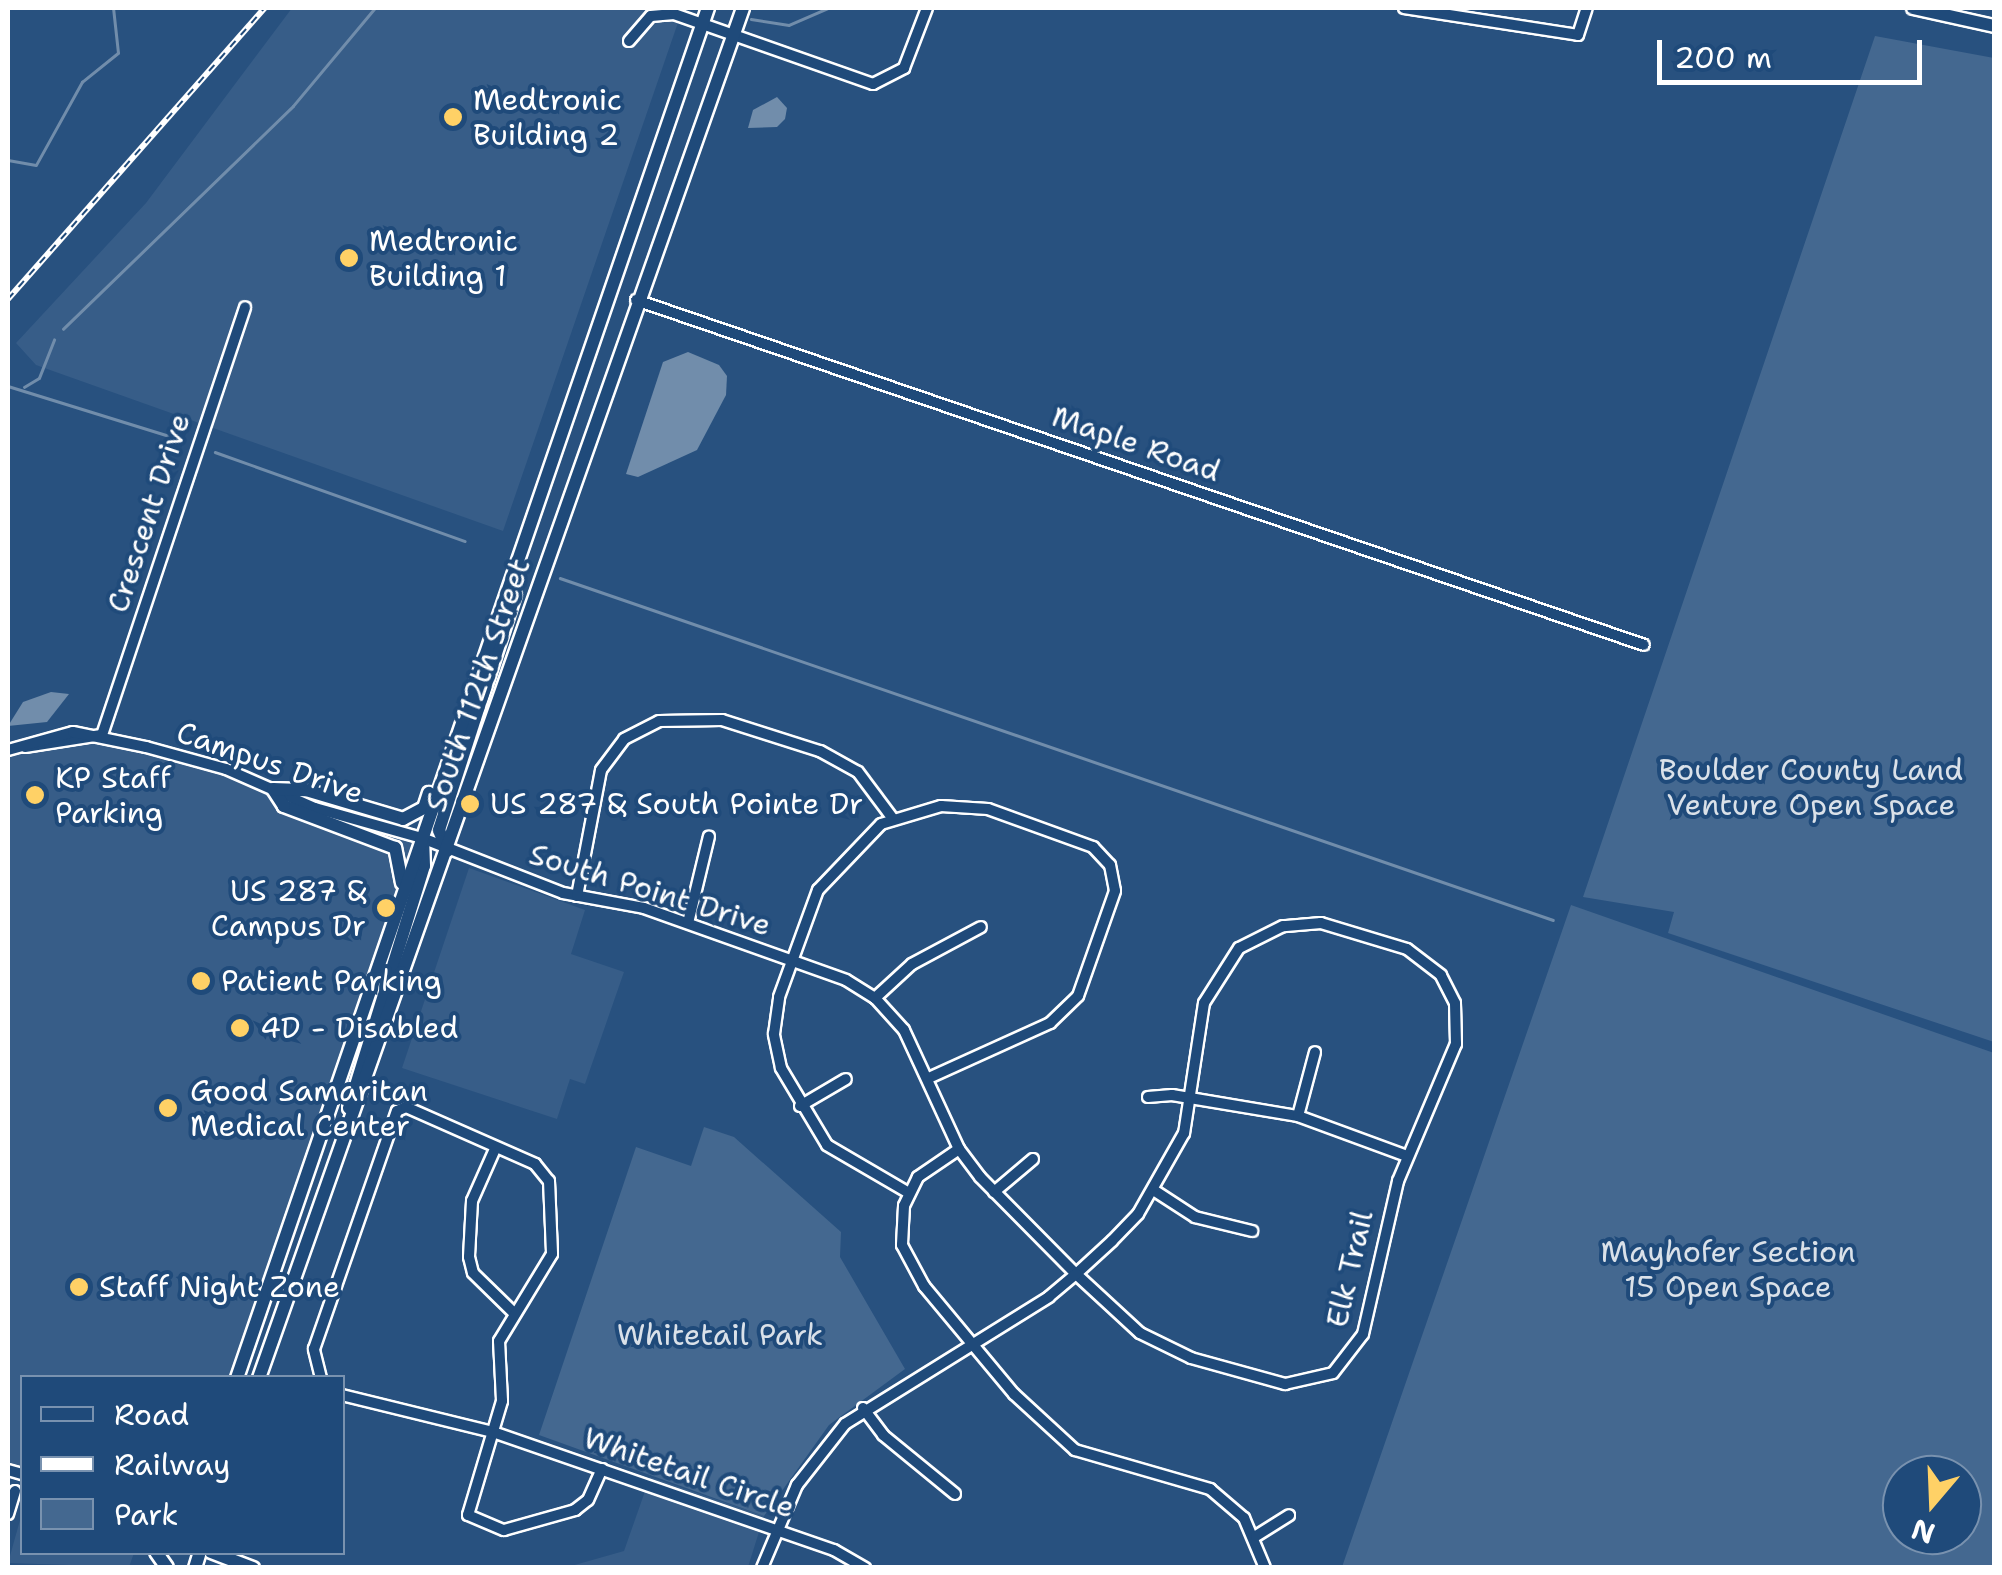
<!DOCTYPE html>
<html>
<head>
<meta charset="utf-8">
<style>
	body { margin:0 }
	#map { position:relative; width:2002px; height:1575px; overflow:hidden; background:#28517f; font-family:"Shantell Sans",sans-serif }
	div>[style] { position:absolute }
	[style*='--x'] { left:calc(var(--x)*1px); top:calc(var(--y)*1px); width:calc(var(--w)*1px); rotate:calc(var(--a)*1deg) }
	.built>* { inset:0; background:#375d88 }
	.green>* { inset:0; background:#446890 }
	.water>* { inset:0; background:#718dab }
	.stream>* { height:2.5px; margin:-1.25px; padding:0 1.25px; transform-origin:1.25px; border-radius:1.25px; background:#718dab }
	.roads { filter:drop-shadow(2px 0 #fff) drop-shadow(-2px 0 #fff) drop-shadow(0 2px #fff) drop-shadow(0 -2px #fff) }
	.minor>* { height:10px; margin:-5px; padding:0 5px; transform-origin:5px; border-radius:5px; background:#1f4a7a }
	.major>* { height:12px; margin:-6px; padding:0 6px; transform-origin:6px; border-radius:6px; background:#1f4a7a }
	.rail>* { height:6px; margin-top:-3px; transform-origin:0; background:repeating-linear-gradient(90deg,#1f4a7a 0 8px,#fff 0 16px); box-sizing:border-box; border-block:2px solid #fff }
	.dots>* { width:28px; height:28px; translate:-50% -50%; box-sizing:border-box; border:5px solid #1f4a7a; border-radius:50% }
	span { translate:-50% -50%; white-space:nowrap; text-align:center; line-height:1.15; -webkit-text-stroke:8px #1f4a7a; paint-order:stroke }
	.poi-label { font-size:30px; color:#fff }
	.left { translate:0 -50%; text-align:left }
	.right { translate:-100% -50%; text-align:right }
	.street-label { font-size:30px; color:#fff }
	.park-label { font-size:30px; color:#dae1e9 }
	.frame { position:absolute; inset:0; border:10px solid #fff; pointer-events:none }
	.legend { position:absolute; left:20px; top:1375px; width:325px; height:180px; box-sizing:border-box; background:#1f4a7a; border:2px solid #7992af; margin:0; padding:12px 18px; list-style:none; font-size:30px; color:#fff }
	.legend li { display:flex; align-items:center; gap:20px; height:50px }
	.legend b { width:50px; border:2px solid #7992af }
	.north { position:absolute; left:1882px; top:1455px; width:100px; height:100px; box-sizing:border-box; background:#1f4a7a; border:2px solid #7992af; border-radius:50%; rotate:199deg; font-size:28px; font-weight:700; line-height:40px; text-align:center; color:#fff }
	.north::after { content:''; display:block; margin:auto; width:35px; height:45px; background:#ffd166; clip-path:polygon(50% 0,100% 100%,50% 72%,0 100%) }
	.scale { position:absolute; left:1657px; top:40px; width:265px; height:45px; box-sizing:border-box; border:5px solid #fff; border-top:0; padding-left:12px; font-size:30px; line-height:35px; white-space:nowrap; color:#fff; -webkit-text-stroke:8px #1f4a7a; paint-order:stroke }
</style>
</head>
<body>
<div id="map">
	<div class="built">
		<div style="clip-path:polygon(292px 8px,683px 8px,503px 531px,36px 365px,16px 343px,146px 203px)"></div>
		<div style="clip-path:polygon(102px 735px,422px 838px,235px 1377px,22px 1378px,22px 1474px,8px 1470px,8px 750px)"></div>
		<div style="clip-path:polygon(469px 868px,585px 910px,571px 954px,624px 972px,585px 1084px,570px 1079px,557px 1119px,402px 1068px)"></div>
		<div style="clip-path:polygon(650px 1477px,764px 1516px,748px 1567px,564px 1568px,624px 1551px)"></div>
		<div style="clip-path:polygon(22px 1513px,22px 1552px,134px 1553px,129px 1567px,8px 1563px)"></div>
	</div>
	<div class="green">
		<div style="clip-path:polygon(1875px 36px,1994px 58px,1994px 1042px,1668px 933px,1674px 912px,1583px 897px)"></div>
		<div style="clip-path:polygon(evenodd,1571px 905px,1994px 1053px,1994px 1567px,1342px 1567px,1571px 905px,1962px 1475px,1962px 1535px,1902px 1535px,1902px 1475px,1962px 1475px)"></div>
		<div style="clip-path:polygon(704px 1127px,734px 1137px,841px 1232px,840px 1257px,905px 1369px,829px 1425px,764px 1516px,539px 1435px,636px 1147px,691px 1166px)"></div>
	</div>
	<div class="water">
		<div style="clip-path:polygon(777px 97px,787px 108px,785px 119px,777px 127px,748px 128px,753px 110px)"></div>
		<div style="clip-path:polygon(688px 352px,719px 365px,727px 376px,726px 395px,697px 450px,638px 477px,626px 474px,663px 362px)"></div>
		<div style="clip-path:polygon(51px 692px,69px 694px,47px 722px,8px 726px,23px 702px)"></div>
	</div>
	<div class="stream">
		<div style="--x:751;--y:19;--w:38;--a:9"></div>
		<div style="--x:789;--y:25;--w:43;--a:-23.6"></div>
		<div style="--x:8;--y:160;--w:28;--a:10"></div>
		<div style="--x:36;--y:165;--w:95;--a:-61"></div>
		<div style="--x:82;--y:82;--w:46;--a:-38.9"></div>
		<div style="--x:118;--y:53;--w:45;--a:-96.3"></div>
		<div style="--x:63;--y:329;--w:320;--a:-44.1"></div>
		<div style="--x:293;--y:106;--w:128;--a:-50.1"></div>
		<div style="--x:8;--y:386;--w:182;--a:17.2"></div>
		<div style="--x:24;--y:387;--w:17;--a:-31"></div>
		<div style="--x:39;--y:378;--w:41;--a:-68.5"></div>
		<div style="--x:215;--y:452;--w:265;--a:19.6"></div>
		<div style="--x:560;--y:578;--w:1050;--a:19"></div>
	</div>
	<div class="roads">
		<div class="minor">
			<div style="--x:1404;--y:8;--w:176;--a:8.8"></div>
			<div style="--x:1578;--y:35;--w:28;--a:-72"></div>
			<div style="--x:629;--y:41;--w:33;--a:-49"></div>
			<div style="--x:651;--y:16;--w:23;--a:-5"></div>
			<div style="--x:674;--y:14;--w:211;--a:19.4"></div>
			<div style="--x:873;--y:84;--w:35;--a:-27"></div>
			<div style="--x:904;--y:68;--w:64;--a:-69"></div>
			<div style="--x:636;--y:300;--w:1065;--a:18.89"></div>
			<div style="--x:102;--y:735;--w:451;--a:-71.5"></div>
			<div style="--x:25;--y:747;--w:77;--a:-9"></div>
			<div style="--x:8;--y:750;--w:67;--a:-15.5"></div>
			<div style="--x:73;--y:732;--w:75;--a:11.6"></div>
			<div style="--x:146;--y:747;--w:83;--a:15.4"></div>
			<div style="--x:226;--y:769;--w:97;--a:23.7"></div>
			<div style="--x:315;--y:808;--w:111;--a:15.7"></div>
			<div style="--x:422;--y:838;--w:151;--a:21.3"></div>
			<div style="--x:563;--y:893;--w:82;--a:10.5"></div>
			<div style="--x:644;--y:908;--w:214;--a:19.6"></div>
			<div style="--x:846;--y:980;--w:34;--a:32"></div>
			<div style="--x:875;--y:998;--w:43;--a:47.8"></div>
			<div style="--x:904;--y:1030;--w:131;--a:65.2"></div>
			<div style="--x:959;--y:1149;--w:35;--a:53"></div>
			<div style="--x:980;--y:1177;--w:136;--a:45.3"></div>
			<div style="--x:1076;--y:1274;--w:87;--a:42.7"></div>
			<div style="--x:1140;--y:1333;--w:57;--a:26.1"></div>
			<div style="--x:1191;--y:1358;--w:98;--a:15.5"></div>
			<div style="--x:1285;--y:1384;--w:49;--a:-12.9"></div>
			<div style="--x:1333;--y:1373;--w:49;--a:-52.4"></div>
			<div style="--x:1363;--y:1334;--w:157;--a:-77.1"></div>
			<div style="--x:1398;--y:1181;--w:149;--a:-67.1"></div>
			<div style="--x:1456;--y:1044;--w:41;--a:-91.4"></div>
			<div style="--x:1455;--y:1003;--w:31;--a:-117"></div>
			<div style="--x:1441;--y:975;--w:43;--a:-142.6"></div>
			<div style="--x:1407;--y:949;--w:90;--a:-163.2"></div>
			<div style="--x:1321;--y:923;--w:38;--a:175"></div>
			<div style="--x:1283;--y:926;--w:49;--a:153.4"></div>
			<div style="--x:1239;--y:948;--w:65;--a:122.5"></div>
			<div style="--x:1204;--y:1003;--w:132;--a:98.7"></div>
			<div style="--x:1184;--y:1133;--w:93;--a:119.6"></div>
			<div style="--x:1138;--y:1214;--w:37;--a:134"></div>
			<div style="--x:1112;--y:1241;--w:49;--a:137.5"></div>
			<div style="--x:1076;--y:1274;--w:35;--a:140"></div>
			<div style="--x:1049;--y:1297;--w:240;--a:148.1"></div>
			<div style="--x:845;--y:1424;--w:78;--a:128.2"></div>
			<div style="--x:797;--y:1485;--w:90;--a:112.9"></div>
			<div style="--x:577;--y:896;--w:128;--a:-79.2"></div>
			<div style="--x:601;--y:770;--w:39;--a:-53"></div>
			<div style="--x:624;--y:739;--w:39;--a:-27"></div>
			<div style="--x:659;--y:721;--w:63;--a:-0.9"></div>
			<div style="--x:722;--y:720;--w:103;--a:17.6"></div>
			<div style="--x:820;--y:751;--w:43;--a:28.9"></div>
			<div style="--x:858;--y:772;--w:59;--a:53.3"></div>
			<div style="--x:688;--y:923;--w:89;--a:-76.4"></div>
			<div style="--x:875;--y:998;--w:50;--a:-42.6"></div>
			<div style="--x:912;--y:964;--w:78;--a:-28.2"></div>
			<div style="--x:1148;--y:1097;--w:24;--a:-5"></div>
			<div style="--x:1172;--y:1095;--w:128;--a:9.5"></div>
			<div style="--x:1298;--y:1116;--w:116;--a:20.2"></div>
			<div style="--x:800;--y:1106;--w:53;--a:-30.4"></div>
			<div style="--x:1298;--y:1116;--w:66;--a:-75.1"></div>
			<div style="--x:495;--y:1149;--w:57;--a:113.9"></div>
			<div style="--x:472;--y:1201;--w:56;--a:93.1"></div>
			<div style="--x:469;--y:1257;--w:16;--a:76"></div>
			<div style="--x:473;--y:1273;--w:56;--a:44.3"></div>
			<div style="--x:959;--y:1149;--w:50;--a:145.7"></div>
			<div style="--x:918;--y:1177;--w:32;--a:116"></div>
			<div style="--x:904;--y:1206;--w:39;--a:93"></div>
			<div style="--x:902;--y:1245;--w:47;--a:61.8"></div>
			<div style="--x:924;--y:1286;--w:141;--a:50.2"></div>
			<div style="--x:1014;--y:1394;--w:83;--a:42.6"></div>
			<div style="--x:1075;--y:1450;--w:141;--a:16.1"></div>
			<div style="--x:1210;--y:1489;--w:45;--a:40.5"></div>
			<div style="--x:1244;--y:1518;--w:54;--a:67.2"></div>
			<div style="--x:1155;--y:1191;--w:48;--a:33"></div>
			<div style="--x:1195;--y:1217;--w:59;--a:13.8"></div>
			<div style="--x:994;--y:1192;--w:51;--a:-40.2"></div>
			<div style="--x:909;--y:1193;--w:95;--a:-149.7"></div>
			<div style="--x:827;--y:1145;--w:90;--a:-120.9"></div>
			<div style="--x:781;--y:1068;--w:35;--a:-102"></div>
			<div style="--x:774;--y:1034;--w:37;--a:-82"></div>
			<div style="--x:779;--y:997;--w:114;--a:-70"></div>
			<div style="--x:818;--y:890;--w:91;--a:-46.3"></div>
			<div style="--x:881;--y:824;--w:63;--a:-16.7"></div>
			<div style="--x:941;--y:806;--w:47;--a:3.7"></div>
			<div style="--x:988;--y:809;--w:112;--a:19.9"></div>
			<div style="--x:1093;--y:847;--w:25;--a:47"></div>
			<div style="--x:1110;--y:865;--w:26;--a:79"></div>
			<div style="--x:1115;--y:891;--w:111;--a:109.4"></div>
			<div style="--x:1078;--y:996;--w:39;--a:136"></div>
			<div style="--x:1050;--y:1023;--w:133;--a:155.6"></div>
			<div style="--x:321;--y:1378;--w:30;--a:-104"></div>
			<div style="--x:314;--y:1349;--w:252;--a:-70.8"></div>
			<div style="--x:397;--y:1111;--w:10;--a:-24"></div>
			<div style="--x:406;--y:1107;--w:141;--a:23.8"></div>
			<div style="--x:535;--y:1164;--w:22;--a:51"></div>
			<div style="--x:549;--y:1181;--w:73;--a:87.6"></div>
			<div style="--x:552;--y:1254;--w:102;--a:121.3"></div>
			<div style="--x:499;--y:1341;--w:60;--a:87.1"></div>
			<div style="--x:502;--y:1401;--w:119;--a:106.6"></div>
			<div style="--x:468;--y:1515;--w:39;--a:23"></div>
			<div style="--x:504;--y:1530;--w:74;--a:-15.7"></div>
			<div style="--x:575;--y:1510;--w:16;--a:-38"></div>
			<div style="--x:588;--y:1500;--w:34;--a:-66"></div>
			<div style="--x:342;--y:1395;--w:155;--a:13.8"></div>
			<div style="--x:493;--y:1432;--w:361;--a:19.1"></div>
			<div style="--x:834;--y:1550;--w:36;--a:30"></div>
			<div style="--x:863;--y:1408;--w:34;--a:53"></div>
			<div style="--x:883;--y:1435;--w:93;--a:39.3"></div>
			<div style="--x:8;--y:1470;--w:15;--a:16"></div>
			<div style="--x:8;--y:1514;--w:24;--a:-73"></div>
			<div style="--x:1256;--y:1536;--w:39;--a:-32"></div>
		</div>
		<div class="major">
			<div style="--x:1913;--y:8;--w:83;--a:12.5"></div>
			<div style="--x:447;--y:851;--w:22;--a:-111"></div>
			<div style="--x:439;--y:830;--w:247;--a:-72.1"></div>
			<div style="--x:402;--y:883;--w:36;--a:-101"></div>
			<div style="--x:395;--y:848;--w:119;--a:-159.3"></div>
			<div style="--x:284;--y:806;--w:20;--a:-123"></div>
			<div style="--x:273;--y:789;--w:33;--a:2"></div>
			<div style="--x:306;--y:790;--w:101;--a:16.6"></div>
			<div style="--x:403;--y:819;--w:24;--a:-28"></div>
			<div style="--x:424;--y:808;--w:16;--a:-72"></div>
			<div style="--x:349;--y:1108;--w:253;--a:-72.8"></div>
			<div style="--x:424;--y:866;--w:26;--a:-92"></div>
			<div style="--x:237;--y:1378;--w:1449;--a:-71.03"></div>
			<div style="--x:259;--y:1378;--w:1453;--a:-70.54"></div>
			<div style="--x:156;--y:1552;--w:19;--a:55"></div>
			<div style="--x:211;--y:1552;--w:45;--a:20.9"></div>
			<div style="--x:195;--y:1568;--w:17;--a:-73"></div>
		</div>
	</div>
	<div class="rail">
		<div style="--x:8;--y:299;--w:388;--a:-48.6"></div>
	</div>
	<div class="dots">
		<div style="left:453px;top:117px;background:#ffd166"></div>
		<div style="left:349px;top:258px;background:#ffd166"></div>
		<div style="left:35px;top:795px;background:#ffd166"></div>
		<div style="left:470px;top:804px;background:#ffd166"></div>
		<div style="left:386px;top:908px;background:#ffd166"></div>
		<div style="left:201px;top:981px;background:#ffd166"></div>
		<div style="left:240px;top:1028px;background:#ffd166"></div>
		<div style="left:168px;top:1108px;background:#ffd166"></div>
		<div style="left:79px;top:1287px;background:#ffd166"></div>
	</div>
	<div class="poi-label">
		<span class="left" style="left:473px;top:117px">Medtronic<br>Building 2</span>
		<span class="left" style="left:369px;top:258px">Medtronic<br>Building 1</span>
		<span class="left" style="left:55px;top:795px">KP Staff<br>Parking</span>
		<span class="left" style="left:490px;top:804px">US 287 &amp; South Pointe Dr</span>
		<span class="right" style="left:366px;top:908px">US 287 &amp;<br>Campus Dr</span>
		<span class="left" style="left:221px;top:981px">Patient Parking</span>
		<span class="left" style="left:260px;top:1028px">4D - Disabled</span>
		<span class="left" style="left:190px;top:1108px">Good Samaritan<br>Medical Center</span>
		<span class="left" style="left:99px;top:1287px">Staff Night Zone</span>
	</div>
	<div class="street-label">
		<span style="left:1136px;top:444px;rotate:19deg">Maple Road</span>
		<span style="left:149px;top:513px;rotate:-72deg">Crescent Drive</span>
		<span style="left:478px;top:685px;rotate:-71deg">South 112th Street</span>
		<span style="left:270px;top:763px;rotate:19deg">Campus Drive</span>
		<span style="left:650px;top:890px;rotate:17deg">South Point Drive</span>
		<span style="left:1350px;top:1269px;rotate:-77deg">Elk Trail</span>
		<span style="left:689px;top:1473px;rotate:19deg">Whitetail Circle</span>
	</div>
	<div class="park-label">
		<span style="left:1811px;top:787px">Boulder County Land<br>Venture Open Space</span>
		<span style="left:1728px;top:1269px">Mayhofer Section<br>15 Open Space</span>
		<span style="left:720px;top:1335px">Whitetail Park</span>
	</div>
	<div class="frame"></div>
	<ul class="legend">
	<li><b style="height:12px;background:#1f4a7a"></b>Road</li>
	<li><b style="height:12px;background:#fff"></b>Railway</li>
	<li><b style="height:28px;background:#446890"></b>Park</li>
	</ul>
	<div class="north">N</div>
	<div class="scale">200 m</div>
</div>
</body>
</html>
